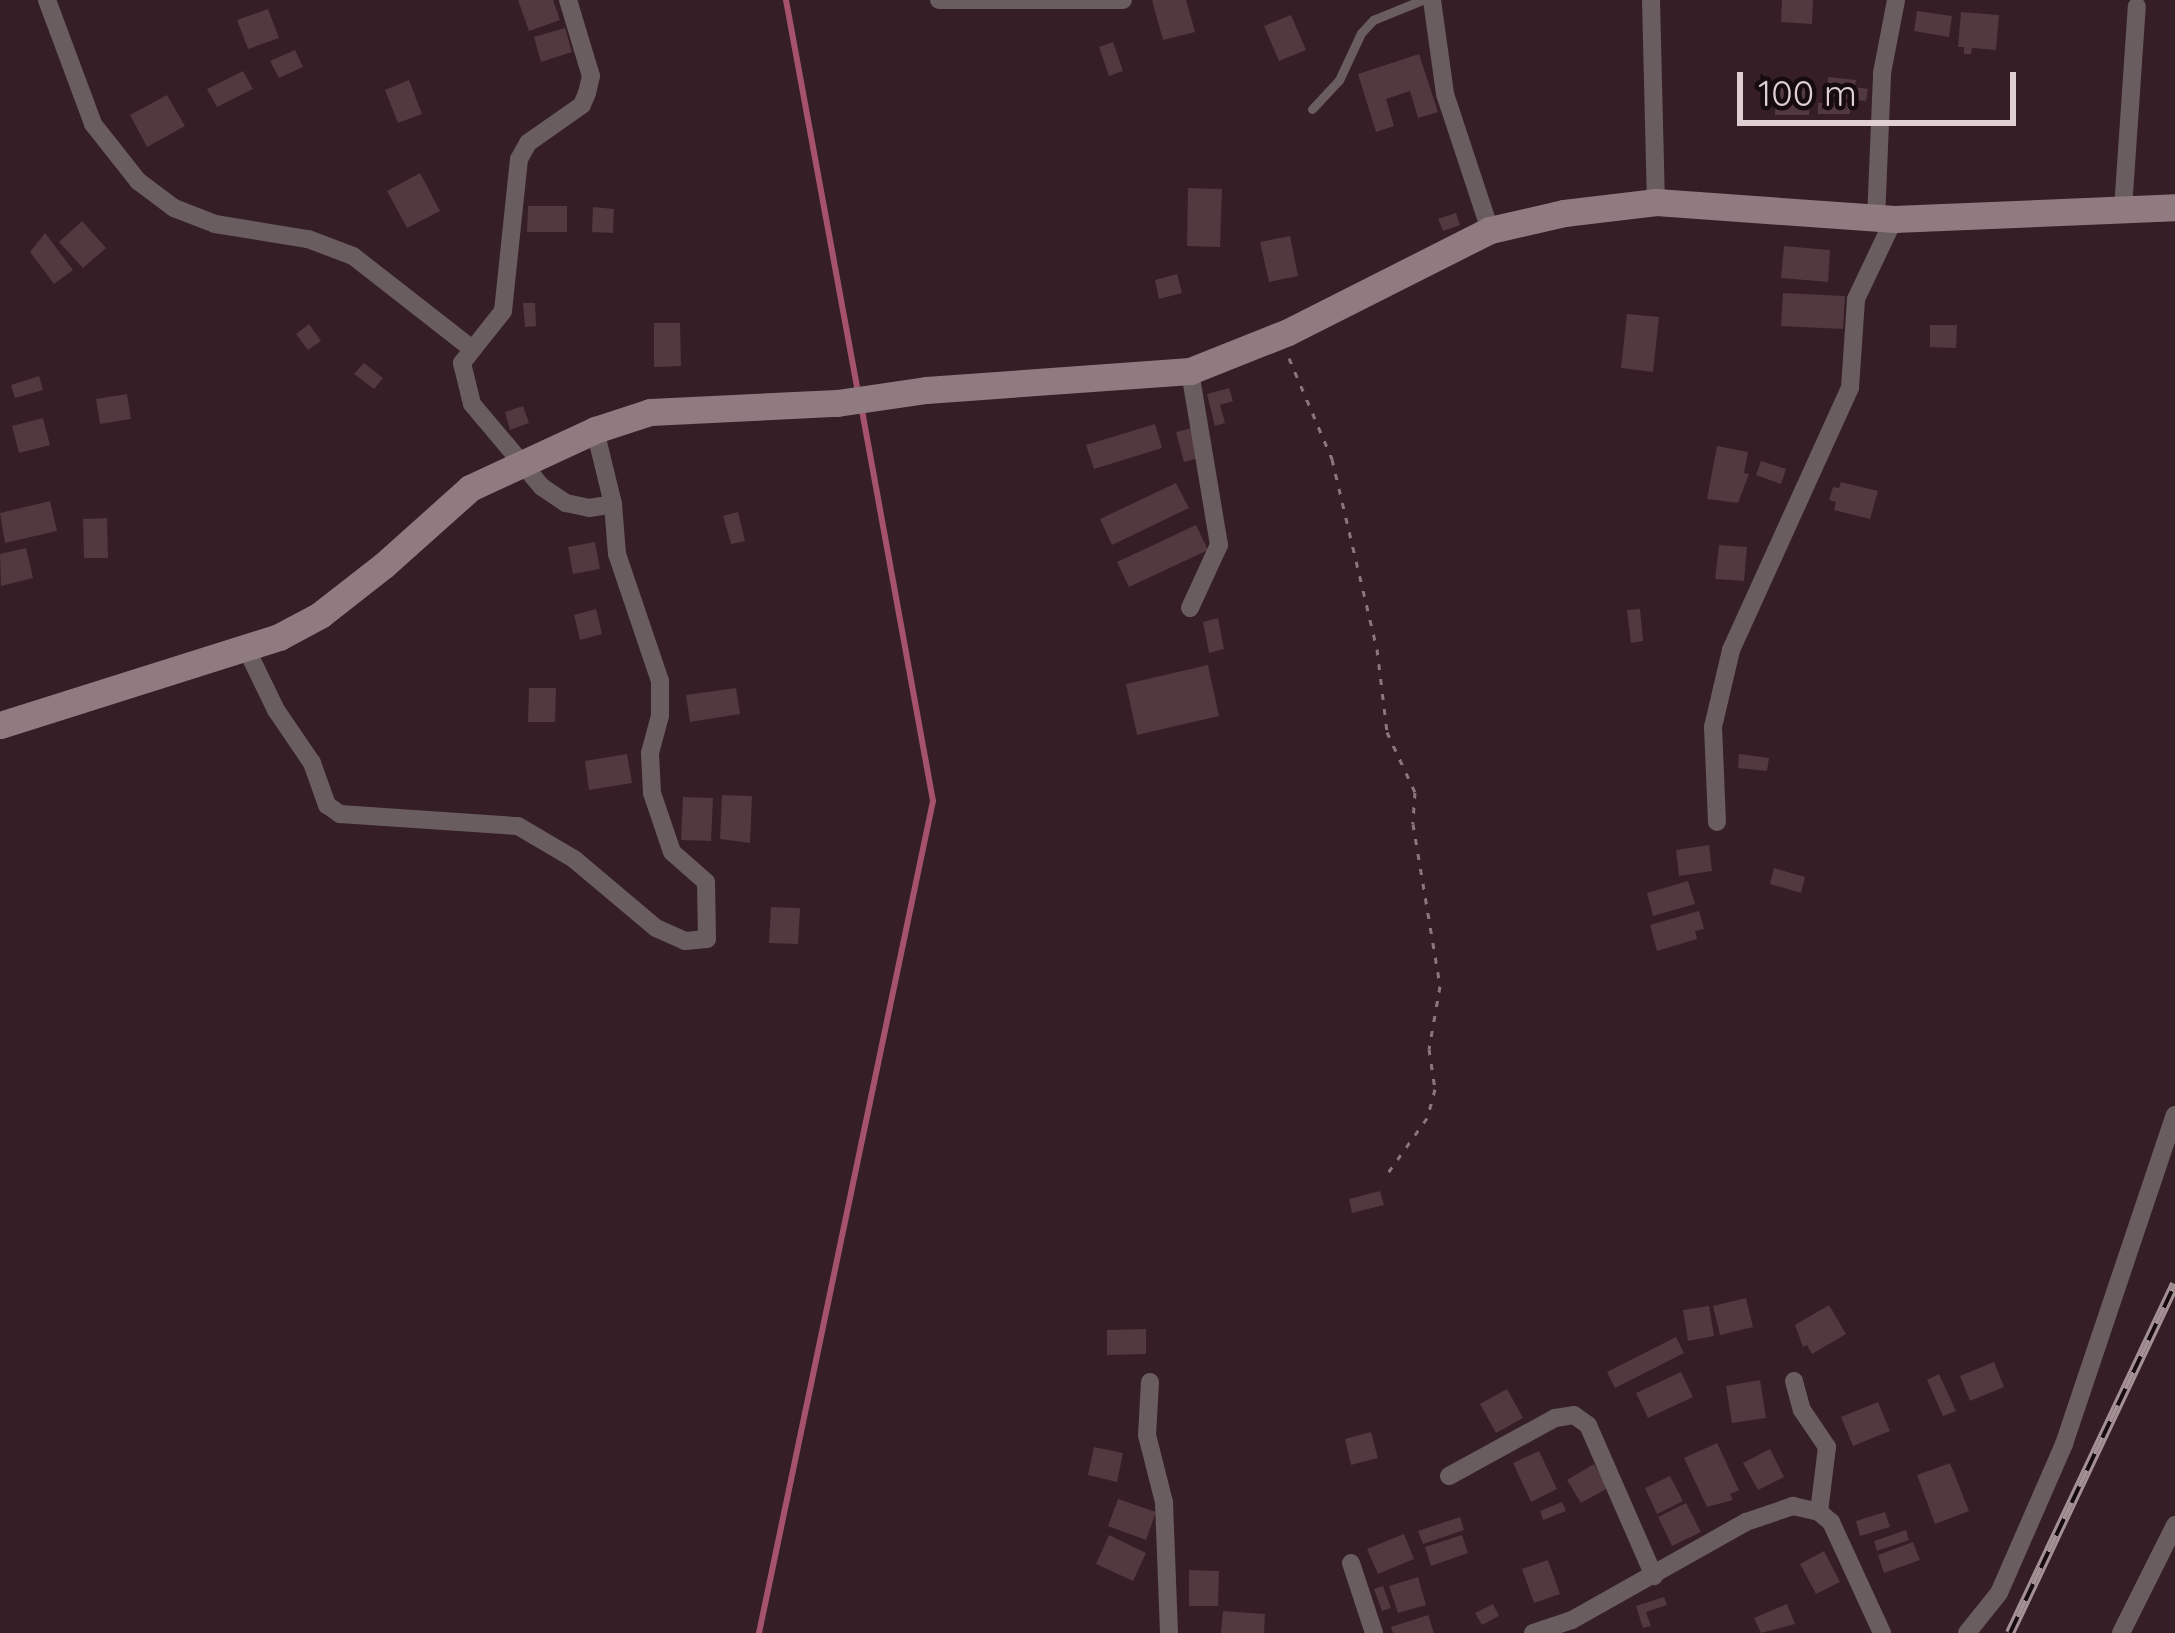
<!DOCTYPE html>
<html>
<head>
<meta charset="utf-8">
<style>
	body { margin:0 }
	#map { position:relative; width:2175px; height:1633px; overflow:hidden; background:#351e25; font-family:Quicksand,sans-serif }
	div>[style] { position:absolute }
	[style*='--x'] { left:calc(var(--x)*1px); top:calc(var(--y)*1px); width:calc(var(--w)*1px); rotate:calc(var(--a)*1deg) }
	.stream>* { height:6px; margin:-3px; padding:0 3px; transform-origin:3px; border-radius:3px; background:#a5526c }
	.building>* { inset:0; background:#52383f }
	.path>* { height:3px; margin-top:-1.5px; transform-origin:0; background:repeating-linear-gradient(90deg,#8a777c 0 6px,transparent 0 15px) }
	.lane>* { height:9px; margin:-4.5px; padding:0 4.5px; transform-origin:4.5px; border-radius:4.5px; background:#695d60 }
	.street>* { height:18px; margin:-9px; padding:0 9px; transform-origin:9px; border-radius:9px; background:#695d60 }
	.secondary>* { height:27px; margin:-13.5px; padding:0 13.5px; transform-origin:13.5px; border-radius:13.5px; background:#8f7b80 }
	.rail>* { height:10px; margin-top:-5px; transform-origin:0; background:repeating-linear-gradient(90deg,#160b0e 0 18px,#a49196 0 36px); box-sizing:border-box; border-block:3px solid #a49196 }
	span { translate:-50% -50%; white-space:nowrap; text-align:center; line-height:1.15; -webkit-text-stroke:9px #160b0e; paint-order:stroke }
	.scale { position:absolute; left:1737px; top:72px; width:279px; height:54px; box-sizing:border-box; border:6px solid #dfcfd3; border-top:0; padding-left:15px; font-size:36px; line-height:42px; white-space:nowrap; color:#dfcfd3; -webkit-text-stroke:9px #160b0e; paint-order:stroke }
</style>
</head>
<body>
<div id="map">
	<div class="stream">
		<div style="--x:786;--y:0;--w:399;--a:79.6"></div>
		<div style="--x:759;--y:1633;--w:850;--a:-78.19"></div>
		<div style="--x:933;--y:801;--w:402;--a:-100.3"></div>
	</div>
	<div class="building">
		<div style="clip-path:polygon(518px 0,553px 0,560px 20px,529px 31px)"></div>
		<div style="clip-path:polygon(1152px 0,1186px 0,1195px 32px,1163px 40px)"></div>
		<div style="clip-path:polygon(1782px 0,1813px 0,1812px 24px,1781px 22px)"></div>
		<div style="clip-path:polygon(268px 9px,279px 38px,248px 49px,237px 20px)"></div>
		<div style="clip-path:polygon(1917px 11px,1952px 16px,1949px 37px,1914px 31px)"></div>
		<div style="clip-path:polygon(1961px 12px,1999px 15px,1996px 50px,1972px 48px,1971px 54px,1964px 54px,1964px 47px,1958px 47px)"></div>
		<div style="clip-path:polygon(1291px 15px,1306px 50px,1279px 61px,1264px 26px)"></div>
		<div style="clip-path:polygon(565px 28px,572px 52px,541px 62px,534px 37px)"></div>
		<div style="clip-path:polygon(1113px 42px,1123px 71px,1109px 76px,1099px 47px)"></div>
		<div style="clip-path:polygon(295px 50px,303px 67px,279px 78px,270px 61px)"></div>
		<div style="clip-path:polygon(1419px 54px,1438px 112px,1418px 118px,1410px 91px,1386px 99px,1394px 126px,1376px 132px,1358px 74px)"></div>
		<div style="clip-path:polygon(243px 71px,253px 89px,217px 107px,207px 89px)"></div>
		<div style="clip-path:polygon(1828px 77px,1856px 80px,1855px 87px,1868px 89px,1866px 101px,1826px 97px)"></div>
		<div style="clip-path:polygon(409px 80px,422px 114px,398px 123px,385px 90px)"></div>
		<div style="clip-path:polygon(1776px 83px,1810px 84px,1809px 115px,1775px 115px)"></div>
		<div style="clip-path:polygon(167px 95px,185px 126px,147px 147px,130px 115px)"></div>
		<div style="clip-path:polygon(1818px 103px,1850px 103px,1850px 114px,1818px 114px)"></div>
		<div style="clip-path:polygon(420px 173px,440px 211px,407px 228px,387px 191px)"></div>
		<div style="clip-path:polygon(1188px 188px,1222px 189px,1220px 247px,1187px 246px)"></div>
		<div style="clip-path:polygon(528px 206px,567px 206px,567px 232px,527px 232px)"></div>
		<div style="clip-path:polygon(593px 207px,614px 209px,613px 233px,592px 232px)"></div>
		<div style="clip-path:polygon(1456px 213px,1460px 225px,1443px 231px,1438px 219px)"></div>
		<div style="clip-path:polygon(82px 221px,106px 248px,83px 268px,59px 242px)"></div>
		<div style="clip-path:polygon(45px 233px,73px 270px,54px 284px,30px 252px)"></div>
		<div style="clip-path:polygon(1290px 236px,1298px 276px,1269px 282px,1260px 242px)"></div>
		<div style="clip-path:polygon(1784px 246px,1830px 250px,1828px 282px,1781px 278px)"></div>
		<div style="clip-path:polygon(1177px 274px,1182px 293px,1159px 299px,1155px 280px)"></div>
		<div style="clip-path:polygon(1783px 293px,1845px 296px,1843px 329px,1781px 326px)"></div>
		<div style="clip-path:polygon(523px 303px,535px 303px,536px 326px,525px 327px)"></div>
		<div style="clip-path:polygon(1627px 314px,1659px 317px,1653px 372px,1621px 368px)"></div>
		<div style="clip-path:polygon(654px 323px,680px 323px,681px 366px,654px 367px)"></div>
		<div style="clip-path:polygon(309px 324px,321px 341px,308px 350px,296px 334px)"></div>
		<div style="clip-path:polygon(1930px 325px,1957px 325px,1956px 348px,1930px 347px)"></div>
		<div style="clip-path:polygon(364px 363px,383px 378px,374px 389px,354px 374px)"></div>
		<div style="clip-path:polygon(39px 376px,43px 390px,15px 398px,11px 385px)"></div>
		<div style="clip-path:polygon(1229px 388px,1233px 401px,1220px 405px,1225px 423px,1215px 426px,1207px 394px)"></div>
		<div style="clip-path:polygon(127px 394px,131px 419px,100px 424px,96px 399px)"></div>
		<div style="clip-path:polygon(523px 406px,529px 423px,510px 430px,505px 412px)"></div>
		<div style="clip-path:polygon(43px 418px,50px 445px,19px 453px,12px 426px)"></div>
		<div style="clip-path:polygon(1155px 424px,1162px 448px,1094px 469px,1086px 445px)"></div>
		<div style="clip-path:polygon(1192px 428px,1199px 458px,1184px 462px,1176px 432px)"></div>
		<div style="clip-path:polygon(1717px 446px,1748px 452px,1744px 473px,1749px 474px,1738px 503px,1707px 499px)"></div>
		<div style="clip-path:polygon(1761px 461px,1786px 469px,1781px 484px,1756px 475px)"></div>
		<div style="clip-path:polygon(1841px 482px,1878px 491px,1870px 519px,1834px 510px,1836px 502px,1829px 500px,1833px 487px,1839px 488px)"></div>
		<div style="clip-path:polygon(1176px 483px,1189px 508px,1112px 545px,1100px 519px)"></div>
		<div style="clip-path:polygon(50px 501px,57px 531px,5px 543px,0 513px)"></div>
		<div style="clip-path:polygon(738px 512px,745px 541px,731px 544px,723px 516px)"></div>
		<div style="clip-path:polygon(107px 518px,108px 558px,84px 558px,83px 519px)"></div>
		<div style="clip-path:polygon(1196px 525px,1208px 550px,1129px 587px,1117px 562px)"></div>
		<div style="clip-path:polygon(595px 542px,600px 569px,573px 574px,568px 547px)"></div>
		<div style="clip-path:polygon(1719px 545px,1747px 547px,1744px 581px,1715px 579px)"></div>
		<div style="clip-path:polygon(26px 548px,33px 578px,1px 586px,0 554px)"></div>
		<div style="clip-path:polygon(596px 609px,602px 634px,580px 640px,574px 615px)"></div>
		<div style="clip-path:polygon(1640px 609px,1643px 641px,1631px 643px,1627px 610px)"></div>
		<div style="clip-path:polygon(1218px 618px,1224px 649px,1209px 653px,1203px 622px)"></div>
		<div style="clip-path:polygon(1208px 665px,1219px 716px,1137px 735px,1126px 684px)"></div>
		<div style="clip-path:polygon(529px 688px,556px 688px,555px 722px,528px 722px)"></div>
		<div style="clip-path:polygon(736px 688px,740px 714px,690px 722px,686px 695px)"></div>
		<div style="clip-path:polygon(627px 754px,632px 783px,589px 790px,585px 761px)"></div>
		<div style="clip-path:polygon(1739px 754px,1769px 758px,1767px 771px,1738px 768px)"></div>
		<div style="clip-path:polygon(722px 795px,752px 796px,750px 843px,720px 839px)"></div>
		<div style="clip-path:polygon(683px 797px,713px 798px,711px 841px,681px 840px)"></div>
		<div style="clip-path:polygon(1709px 845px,1712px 871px,1679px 876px,1676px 850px)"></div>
		<div style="clip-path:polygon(1774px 868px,1805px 877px,1801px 893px,1770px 884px)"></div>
		<div style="clip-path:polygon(1688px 881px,1695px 904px,1653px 916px,1647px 893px)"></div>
		<div style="clip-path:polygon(771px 907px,800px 908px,798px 944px,769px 943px)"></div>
		<div style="clip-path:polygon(1699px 911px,1704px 929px,1695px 931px,1697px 939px,1657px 951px,1650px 925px)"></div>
		<div style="clip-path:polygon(1380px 1191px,1384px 1205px,1352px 1213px,1349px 1199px)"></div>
		<div style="clip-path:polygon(1746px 1298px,1753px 1327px,1720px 1335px,1713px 1306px)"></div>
		<div style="clip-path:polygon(1829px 1305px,1846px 1334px,1812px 1354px,1807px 1345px,1803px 1347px,1795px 1325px)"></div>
		<div style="clip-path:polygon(1709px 1306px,1714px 1336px,1688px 1341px,1683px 1310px)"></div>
		<div style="clip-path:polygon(1146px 1329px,1146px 1354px,1107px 1355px,1107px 1330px)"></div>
		<div style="clip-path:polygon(1676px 1337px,1684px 1353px,1615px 1388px,1607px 1372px)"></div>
		<div style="clip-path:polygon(1994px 1362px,2004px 1387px,1970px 1401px,1960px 1376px)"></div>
		<div style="clip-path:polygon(1681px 1372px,1693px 1397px,1648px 1418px,1636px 1393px)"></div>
		<div style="clip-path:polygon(1939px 1374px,1956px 1411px,1943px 1416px,1927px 1380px)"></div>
		<div style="clip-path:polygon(1760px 1380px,1766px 1418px,1732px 1423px,1726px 1386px)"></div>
		<div style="clip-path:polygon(1507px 1389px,1523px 1418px,1496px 1433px,1480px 1404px)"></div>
		<div style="clip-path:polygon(1878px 1402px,1890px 1431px,1853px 1446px,1841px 1417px)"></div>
		<div style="clip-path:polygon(1371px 1432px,1378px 1458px,1351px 1465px,1345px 1439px)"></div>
		<div style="clip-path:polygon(1717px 1443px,1739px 1490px,1730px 1494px,1733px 1500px,1707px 1507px,1684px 1458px)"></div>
		<div style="clip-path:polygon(1094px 1447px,1123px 1453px,1117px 1482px,1088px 1475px)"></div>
		<div style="clip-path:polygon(1770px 1449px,1784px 1477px,1758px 1490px,1743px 1463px)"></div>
		<div style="clip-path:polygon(1539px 1451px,1557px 1489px,1531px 1502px,1513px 1463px)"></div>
		<div style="clip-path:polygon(1950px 1463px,1969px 1511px,1935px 1524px,1917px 1475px)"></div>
		<div style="clip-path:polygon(1594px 1464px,1608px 1488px,1581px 1503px,1567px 1480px)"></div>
		<div style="clip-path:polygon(1670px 1476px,1683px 1501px,1657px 1514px,1645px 1488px)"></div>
		<div style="clip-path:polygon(1118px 1499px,1156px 1512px,1146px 1540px,1108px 1526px)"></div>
		<div style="clip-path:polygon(1562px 1502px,1566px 1511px,1543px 1520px,1540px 1511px)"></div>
		<div style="clip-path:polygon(1686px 1503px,1701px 1532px,1672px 1546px,1658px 1517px)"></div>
		<div style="clip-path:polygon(1885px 1512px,1890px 1527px,1860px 1536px,1856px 1521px)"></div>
		<div style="clip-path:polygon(1460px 1517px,1464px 1530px,1423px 1544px,1418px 1531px)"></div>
		<div style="clip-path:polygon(1906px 1530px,1909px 1540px,1877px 1551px,1874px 1541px)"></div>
		<div style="clip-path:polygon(1404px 1534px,1414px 1559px,1378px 1574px,1367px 1549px)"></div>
		<div style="clip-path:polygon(1109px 1535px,1146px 1553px,1133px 1581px,1096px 1564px)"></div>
		<div style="clip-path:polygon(1462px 1535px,1468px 1553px,1431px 1566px,1425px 1547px)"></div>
		<div style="clip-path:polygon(1913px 1542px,1920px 1560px,1884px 1573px,1878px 1555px)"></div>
		<div style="clip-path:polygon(1824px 1551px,1840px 1582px,1816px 1594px,1800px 1564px)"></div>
		<div style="clip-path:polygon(1548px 1560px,1560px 1594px,1534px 1603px,1522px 1569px)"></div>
		<div style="clip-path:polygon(1189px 1570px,1219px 1571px,1218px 1606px,1189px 1606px)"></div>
		<div style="clip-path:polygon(1418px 1577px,1426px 1605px,1398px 1613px,1389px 1586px)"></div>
		<div style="clip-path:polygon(1383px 1586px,1391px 1608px,1382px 1611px,1374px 1589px)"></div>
		<div style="clip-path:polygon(1664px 1597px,1667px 1605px,1646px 1612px,1651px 1626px,1643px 1628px,1636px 1606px)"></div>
		<div style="clip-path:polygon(1493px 1604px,1499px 1616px,1482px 1625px,1475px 1613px)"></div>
		<div style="clip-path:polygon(1787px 1604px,1795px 1624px,1761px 1633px,1754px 1618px)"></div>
		<div style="clip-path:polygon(1223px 1611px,1265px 1614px,1264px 1633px,1221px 1633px)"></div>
		<div style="clip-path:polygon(1428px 1615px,1434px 1633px,1393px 1633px,1391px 1627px)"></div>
	</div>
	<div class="path">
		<div style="--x:1289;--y:358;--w:110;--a:66.9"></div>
		<div style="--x:1332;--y:459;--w:195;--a:76.7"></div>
		<div style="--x:1377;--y:649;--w:84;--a:83.1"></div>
		<div style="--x:1387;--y:732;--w:66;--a:65"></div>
		<div style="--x:1415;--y:792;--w:32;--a:94"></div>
		<div style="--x:1413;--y:824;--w:164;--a:80.5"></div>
		<div style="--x:1440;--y:986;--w:64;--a:99.9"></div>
		<div style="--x:1429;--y:1049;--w:40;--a:81.5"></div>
		<div style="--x:1435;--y:1089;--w:30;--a:105"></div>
		<div style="--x:1427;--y:1118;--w:69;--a:125.5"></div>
	</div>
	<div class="lane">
		<div style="--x:1312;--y:109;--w:40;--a:-47"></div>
		<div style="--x:1339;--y:80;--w:52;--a:-64.9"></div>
		<div style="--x:1361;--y:33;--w:18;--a:-47"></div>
		<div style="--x:1373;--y:20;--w:53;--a:-22.2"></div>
	</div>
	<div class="street">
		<div style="--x:47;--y:0;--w:132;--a:69.6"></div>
		<div style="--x:93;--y:124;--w:73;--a:51.7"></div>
		<div style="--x:138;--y:181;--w:45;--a:36.9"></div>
		<div style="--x:174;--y:208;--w:44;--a:21.3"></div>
		<div style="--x:215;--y:224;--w:94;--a:9.2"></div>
		<div style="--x:308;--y:239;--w:48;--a:20.7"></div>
		<div style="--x:353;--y:256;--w:151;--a:38"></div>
		<div style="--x:568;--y:0;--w:79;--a:73.2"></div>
		<div style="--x:591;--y:76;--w:17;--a:103"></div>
		<div style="--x:587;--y:93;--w:13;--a:113"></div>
		<div style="--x:582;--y:105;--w:66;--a:144.9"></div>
		<div style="--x:528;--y:143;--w:18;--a:119"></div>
		<div style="--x:519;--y:159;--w:153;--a:96"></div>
		<div style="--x:503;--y:311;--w:66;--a:128.3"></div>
		<div style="--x:462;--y:363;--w:42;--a:76.3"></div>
		<div style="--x:472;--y:404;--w:109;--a:49.9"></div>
		<div style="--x:542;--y:487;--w:29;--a:34"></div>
		<div style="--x:566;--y:503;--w:24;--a:12"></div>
		<div style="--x:589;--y:508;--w:24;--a:-9"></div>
		<div style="--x:939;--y:0;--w:184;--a:0"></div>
		<div style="--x:1432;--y:0;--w:95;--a:82.1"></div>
		<div style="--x:1445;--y:94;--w:143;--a:71.7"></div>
		<div style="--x:1651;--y:0;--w:202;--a:88.6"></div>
		<div style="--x:2123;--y:209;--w:203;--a:-86.1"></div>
		<div style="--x:1876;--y:219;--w:146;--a:-87.6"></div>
		<div style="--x:1882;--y:73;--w:74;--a:-79.1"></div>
		<div style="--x:1190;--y:608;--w:69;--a:-65.3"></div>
		<div style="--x:1219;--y:545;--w:176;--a:-99.5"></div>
		<div style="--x:247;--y:650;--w:67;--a:64.2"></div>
		<div style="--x:276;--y:710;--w:64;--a:55.8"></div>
		<div style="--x:312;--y:763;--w:45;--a:70.3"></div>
		<div style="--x:327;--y:805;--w:16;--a:35"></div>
		<div style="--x:340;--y:814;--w:178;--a:3.9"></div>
		<div style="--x:518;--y:826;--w:65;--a:30.5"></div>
		<div style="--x:574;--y:859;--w:107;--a:40.1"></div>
		<div style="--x:656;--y:928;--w:32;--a:24"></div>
		<div style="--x:685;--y:941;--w:22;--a:-5"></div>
		<div style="--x:707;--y:939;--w:57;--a:-91"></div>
		<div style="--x:706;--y:882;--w:45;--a:-138.6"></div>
		<div style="--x:672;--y:852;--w:62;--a:-108.7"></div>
		<div style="--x:652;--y:793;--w:40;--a:-92.9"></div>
		<div style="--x:650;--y:753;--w:39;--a:-75"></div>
		<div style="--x:660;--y:715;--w:34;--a:-90"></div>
		<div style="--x:660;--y:681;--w:134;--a:-108.7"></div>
		<div style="--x:617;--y:554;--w:50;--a:-94.6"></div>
		<div style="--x:613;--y:504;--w:76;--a:-103.7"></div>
		<div style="--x:1717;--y:822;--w:95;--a:-92.4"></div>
		<div style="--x:1713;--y:727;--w:79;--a:-76.8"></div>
		<div style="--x:1731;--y:650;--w:288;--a:-65.6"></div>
		<div style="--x:1850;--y:388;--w:89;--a:-86.1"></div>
		<div style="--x:1856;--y:299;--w:89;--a:-64.6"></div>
		<div style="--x:1794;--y:1381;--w:30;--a:75"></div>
		<div style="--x:1802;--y:1410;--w:45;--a:56"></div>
		<div style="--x:1827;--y:1447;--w:65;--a:97"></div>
		<div style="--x:1150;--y:1382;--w:53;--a:93.2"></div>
		<div style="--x:1147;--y:1435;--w:69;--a:75.8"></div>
		<div style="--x:1164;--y:1502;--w:131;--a:87.8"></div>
		<div style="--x:1449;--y:1476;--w:121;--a:-28.7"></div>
		<div style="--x:1555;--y:1418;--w:19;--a:-9"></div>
		<div style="--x:1574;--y:1415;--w:17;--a:36"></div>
		<div style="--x:1588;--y:1425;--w:165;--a:66.4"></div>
		<div style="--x:1351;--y:1563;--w:74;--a:71.8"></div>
		<div style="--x:1533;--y:1633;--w:41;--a:-18.4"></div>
		<div style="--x:1572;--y:1620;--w:200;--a:-29.4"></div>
		<div style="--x:1746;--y:1522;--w:50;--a:-18.8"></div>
		<div style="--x:1793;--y:1506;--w:27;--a:13"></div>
		<div style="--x:1819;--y:1512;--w:16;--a:40"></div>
		<div style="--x:1831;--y:1522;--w:122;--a:65.3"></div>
		<div style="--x:1967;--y:1633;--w:51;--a:-51.3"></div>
		<div style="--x:1999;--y:1593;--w:163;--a:-66.4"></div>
		<div style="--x:2064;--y:1444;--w:347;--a:-71.4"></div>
		<div style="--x:2121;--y:1633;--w:121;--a:-63.4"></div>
	</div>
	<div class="secondary">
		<div style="--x:0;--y:725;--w:293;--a:-17.5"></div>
		<div style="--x:279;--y:637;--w:47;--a:-28.2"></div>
		<div style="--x:320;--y:615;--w:81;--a:-38"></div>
		<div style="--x:384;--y:565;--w:115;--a:-41.8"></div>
		<div style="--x:470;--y:488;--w:138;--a:-24.9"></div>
		<div style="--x:595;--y:430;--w:58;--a:-18.1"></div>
		<div style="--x:650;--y:412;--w:187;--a:-2.8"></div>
		<div style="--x:837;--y:403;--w:90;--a:-8.3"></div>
		<div style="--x:926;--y:390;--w:265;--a:-4.1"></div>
		<div style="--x:1190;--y:371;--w:105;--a:-21.7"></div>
		<div style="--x:1288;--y:332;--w:226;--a:-26.8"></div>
		<div style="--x:1490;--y:230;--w:76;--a:-12.9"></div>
		<div style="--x:1564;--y:213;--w:93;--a:-6.8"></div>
		<div style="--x:1656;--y:202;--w:239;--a:4.1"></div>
		<div style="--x:1894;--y:219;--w:281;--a:-2.4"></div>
	</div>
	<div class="rail">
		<div style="--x:2010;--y:1633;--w:386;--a:-64.7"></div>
	</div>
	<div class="scale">100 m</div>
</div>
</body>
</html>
